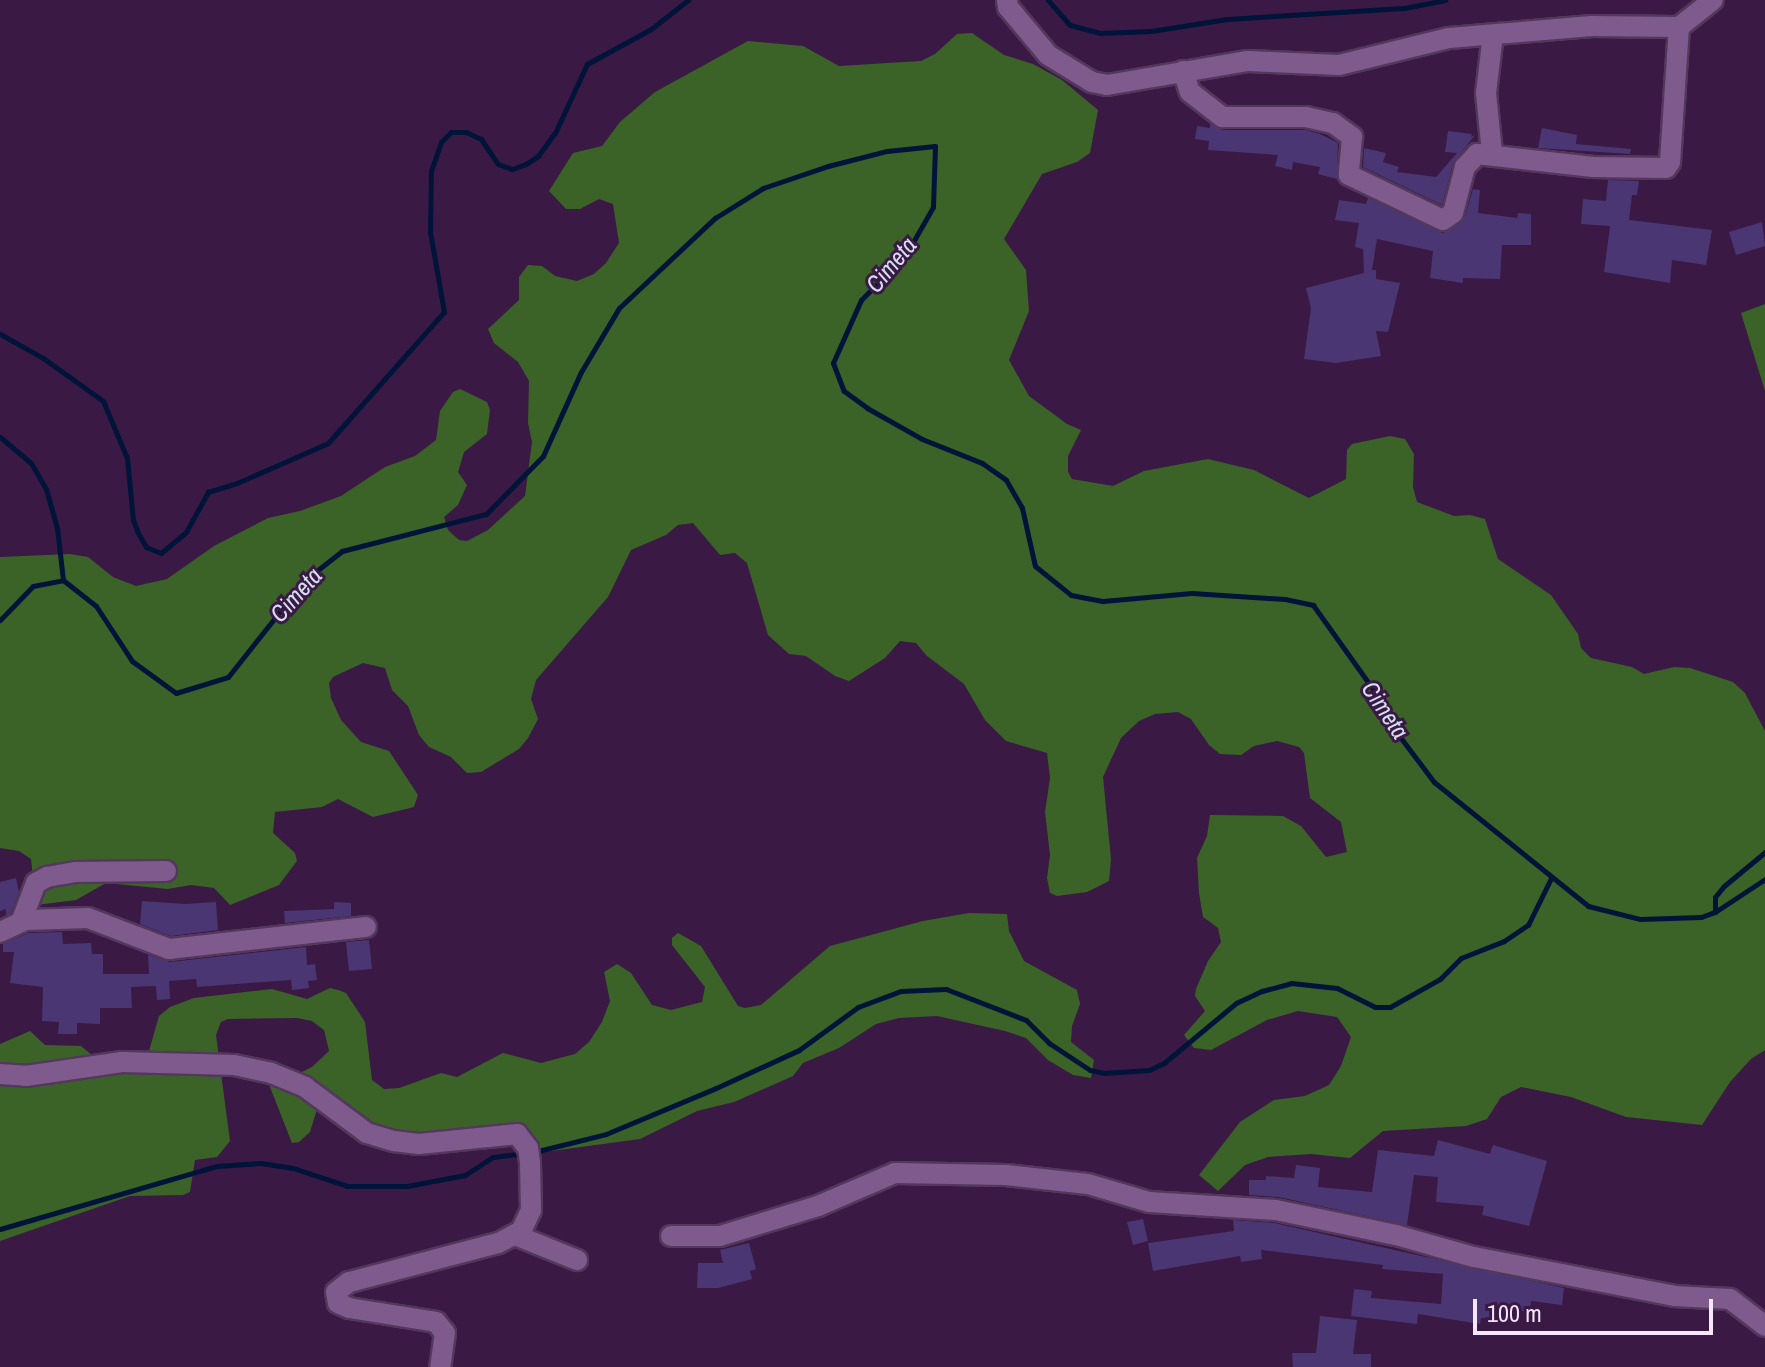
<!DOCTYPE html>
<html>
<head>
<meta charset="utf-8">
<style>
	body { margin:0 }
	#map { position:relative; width:1765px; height:1367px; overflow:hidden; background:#3a1945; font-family:"Archivo Narrow",sans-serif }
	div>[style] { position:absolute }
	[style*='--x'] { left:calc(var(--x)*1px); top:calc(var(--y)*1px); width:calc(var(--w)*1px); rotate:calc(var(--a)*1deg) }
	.forest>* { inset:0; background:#3b6327 }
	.stream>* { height:5px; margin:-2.5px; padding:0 2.5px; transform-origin:2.5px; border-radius:2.5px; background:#001439 }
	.building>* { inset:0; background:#4a3672 }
	.roads { filter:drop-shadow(2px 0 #53385c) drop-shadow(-2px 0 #53385c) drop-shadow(0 2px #53385c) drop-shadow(0 -2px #53385c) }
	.minor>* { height:20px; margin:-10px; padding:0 10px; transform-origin:10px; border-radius:10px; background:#7e5b8c }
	span { translate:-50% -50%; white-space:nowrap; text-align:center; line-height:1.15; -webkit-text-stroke:6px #3a1945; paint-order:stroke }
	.water-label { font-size:24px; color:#d4e0f0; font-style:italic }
	.scale { position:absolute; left:1473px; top:1299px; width:240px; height:36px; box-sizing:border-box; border:4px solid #f5e6fc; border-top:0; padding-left:10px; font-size:24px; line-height:28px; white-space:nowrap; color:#f5e6fc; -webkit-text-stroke:6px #3a1945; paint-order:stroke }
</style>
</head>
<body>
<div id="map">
	<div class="forest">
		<div style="clip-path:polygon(972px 33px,1004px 55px,1033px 64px,1062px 80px,1098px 110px,1090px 153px,1077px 162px,1042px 174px,1004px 239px,1026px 270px,1029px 311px,1009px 360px,1029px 396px,1067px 424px,1081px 430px,1068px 456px,1068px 472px,1072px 479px,1113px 486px,1144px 471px,1208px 459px,1254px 470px,1309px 498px,1346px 479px,1347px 450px,1352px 444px,1390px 436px,1405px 439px,1414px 454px,1413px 487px,1417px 502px,1454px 516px,1470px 515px,1485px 519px,1498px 559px,1551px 595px,1578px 634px,1581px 648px,1591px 658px,1632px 667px,1644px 674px,1674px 667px,1690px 668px,1733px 682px,1745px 693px,1765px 731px,1765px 1050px,1751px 1059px,1730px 1082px,1702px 1125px,1626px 1117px,1571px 1097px,1521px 1087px,1501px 1097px,1487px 1119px,1466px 1126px,1383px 1131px,1350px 1158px,1311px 1154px,1268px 1157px,1245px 1165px,1218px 1191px,1199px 1175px,1240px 1122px,1274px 1100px,1305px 1096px,1329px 1085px,1341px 1066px,1351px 1037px,1337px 1017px,1298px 1011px,1267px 1020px,1211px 1050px,1194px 1048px,1184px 1035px,1205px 1011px,1195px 996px,1196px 989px,1208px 961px,1221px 942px,1218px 928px,1203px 917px,1199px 893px,1197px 858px,1207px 836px,1210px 815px,1283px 816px,1301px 826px,1326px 857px,1347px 852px,1341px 822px,1310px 798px,1304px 753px,1299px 747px,1277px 741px,1254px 746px,1241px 755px,1220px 754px,1209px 745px,1191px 719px,1178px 712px,1155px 714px,1139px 721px,1121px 738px,1103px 777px,1111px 859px,1109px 881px,1087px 892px,1057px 896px,1050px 893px,1047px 878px,1050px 855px,1045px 812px,1050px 778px,1047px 753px,1006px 741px,985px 720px,964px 684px,927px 656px,916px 643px,900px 641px,885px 658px,849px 681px,835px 676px,806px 656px,789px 654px,768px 635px,747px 563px,735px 553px,720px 555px,693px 523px,678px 525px,666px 535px,631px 550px,608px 597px,536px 680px,531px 699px,538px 719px,528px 738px,519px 749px,481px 772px,467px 773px,451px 757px,429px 747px,419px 735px,408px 706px,392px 690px,385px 668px,363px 663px,333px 677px,329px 683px,331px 698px,341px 720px,361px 742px,389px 751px,418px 795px,414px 807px,373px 817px,338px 799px,322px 807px,275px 812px,273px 833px,295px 853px,297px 861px,279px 885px,230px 905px,214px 888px,191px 885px,168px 889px,106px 883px,76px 900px,36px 905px,31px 859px,19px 851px,0 848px,0 557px,70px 554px,88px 557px,113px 577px,136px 586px,167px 579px,214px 546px,268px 518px,300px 511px,341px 496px,385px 467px,415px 456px,436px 440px,440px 411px,453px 392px,460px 389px,487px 402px,490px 410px,487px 434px,464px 452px,458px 472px,467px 485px,458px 505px,444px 517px,448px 530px,459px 540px,467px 541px,488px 530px,525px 496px,532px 442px,528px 423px,529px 381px,518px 362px,494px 343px,488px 329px,519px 300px,519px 277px,528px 265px,542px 266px,555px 276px,577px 281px,594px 274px,606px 263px,619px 243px,613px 204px,599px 199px,580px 209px,566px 209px,549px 191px,573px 153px,602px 146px,620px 122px,655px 92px,748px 41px,803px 46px,839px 66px,921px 61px,935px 54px,957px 34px)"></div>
		<div style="clip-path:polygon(1765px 304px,1765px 391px,1741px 313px)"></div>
		<div style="clip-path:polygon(969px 913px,1007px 914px,1009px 931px,1024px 961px,1077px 990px,1080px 1004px,1072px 1026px,1071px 1042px,1094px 1060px,1091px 1078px,1073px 1075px,1048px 1060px,1026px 1038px,1005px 1031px,937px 1016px,899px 1018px,876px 1024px,839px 1048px,803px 1063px,793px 1076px,734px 1102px,697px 1111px,640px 1139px,544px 1152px,528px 1136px,514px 1135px,460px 1151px,373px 1126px,327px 1098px,317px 1109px,310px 1132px,299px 1142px,292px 1143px,266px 1077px,296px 1075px,312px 1067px,329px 1051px,324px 1030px,312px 1021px,297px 1018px,228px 1019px,221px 1022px,216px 1035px,230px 1141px,217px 1157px,195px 1160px,190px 1192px,183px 1195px,130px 1196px,0 1241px,0 1044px,30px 1031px,45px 1045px,81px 1046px,98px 1060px,117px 1052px,149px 1051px,159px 1016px,170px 1007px,194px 998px,272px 989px,307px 999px,330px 988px,338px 990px,346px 993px,365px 1022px,372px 1080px,384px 1089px,399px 1088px,441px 1073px,457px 1077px,503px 1053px,541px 1063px,575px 1054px,589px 1042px,602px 1022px,610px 1001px,604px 972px,617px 964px,631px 973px,652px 1005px,671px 1010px,702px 1002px,705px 987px,672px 945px,672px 938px,678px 933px,701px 946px,738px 1006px,745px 1008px,761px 1005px,830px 946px,923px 921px)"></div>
	</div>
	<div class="stream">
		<div style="--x:1048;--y:0;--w:33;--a:49"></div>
		<div style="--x:1070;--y:25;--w:31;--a:15"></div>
		<div style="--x:1100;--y:33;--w:51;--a:-2.2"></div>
		<div style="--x:1151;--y:31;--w:77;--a:-9"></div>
		<div style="--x:1227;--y:19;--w:177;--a:-3.6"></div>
		<div style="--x:1404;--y:8;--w:42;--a:-11"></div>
		<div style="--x:0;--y:334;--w:49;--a:29.2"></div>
		<div style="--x:43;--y:358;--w:74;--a:35.6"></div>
		<div style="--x:103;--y:401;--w:62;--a:67.2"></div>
		<div style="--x:127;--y:458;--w:62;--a:84.5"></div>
		<div style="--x:133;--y:520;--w:14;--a:69"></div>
		<div style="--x:138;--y:533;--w:16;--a:60"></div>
		<div style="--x:146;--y:547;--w:16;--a:22"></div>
		<div style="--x:161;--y:553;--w:33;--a:-40"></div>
		<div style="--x:186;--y:532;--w:46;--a:-61.2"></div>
		<div style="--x:208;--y:492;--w:30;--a:-17"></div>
		<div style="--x:237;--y:483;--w:99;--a:-23.7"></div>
		<div style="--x:328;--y:443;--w:175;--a:-48.5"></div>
		<div style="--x:444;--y:312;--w:81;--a:-99.9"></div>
		<div style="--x:430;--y:232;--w:61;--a:-89.1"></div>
		<div style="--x:431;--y:171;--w:31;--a:-71"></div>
		<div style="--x:441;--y:142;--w:14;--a:-45"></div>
		<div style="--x:451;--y:132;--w:15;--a:0"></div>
		<div style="--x:466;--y:132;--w:17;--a:25"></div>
		<div style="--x:481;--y:139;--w:30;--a:56"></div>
		<div style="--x:498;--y:164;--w:15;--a:20"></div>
		<div style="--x:512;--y:169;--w:15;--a:-20"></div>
		<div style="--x:526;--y:164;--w:14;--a:-34"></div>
		<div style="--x:538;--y:156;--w:29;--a:-54"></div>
		<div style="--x:555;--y:133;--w:76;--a:-65.1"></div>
		<div style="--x:587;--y:64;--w:73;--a:-28.7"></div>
		<div style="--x:651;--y:29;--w:47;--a:-38.1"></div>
		<div style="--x:0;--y:437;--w:40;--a:40"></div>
		<div style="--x:31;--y:463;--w:30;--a:60"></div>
		<div style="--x:46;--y:489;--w:41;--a:74.2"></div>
		<div style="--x:57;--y:528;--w:52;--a:83.4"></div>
		<div style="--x:0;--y:620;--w:47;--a:-45.9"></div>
		<div style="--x:33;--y:586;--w:31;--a:-11"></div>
		<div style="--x:63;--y:580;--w:42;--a:38.2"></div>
		<div style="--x:96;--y:606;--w:66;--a:56.8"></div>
		<div style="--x:132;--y:661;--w:54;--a:36"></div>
		<div style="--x:176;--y:693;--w:54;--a:-17.1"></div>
		<div style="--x:228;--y:677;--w:124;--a:-51.6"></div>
		<div style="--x:305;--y:580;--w:47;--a:-38.1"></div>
		<div style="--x:342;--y:551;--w:149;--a:-14.4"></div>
		<div style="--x:486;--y:514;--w:81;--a:-45.5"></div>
		<div style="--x:543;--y:456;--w:92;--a:-65.7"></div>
		<div style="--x:581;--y:372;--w:74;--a:-59.3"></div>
		<div style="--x:619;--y:308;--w:132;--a:-43.2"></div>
		<div style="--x:715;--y:218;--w:57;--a:-32"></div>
		<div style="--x:763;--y:188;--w:69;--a:-18.7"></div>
		<div style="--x:828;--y:166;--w:61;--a:-14.3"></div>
		<div style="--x:887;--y:151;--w:48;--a:-5.9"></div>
		<div style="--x:935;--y:146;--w:61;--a:91.9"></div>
		<div style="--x:933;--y:207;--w:56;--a:119.7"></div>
		<div style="--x:905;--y:256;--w:62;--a:135"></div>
		<div style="--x:861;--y:300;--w:69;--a:114"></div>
		<div style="--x:833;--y:363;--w:30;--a:69"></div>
		<div style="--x:844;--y:391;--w:29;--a:36"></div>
		<div style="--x:867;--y:408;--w:63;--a:29.4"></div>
		<div style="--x:922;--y:439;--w:65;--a:21.8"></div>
		<div style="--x:982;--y:463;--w:29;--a:35"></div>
		<div style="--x:1006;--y:480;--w:32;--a:60"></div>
		<div style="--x:1022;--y:508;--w:59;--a:77.4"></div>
		<div style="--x:1035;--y:566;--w:46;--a:38.9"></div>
		<div style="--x:1071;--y:595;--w:33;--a:11"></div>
		<div style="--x:1103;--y:601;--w:89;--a:-5.1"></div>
		<div style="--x:1192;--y:593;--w:93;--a:3.7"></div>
		<div style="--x:1285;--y:599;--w:29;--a:12"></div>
		<div style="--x:1313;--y:605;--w:120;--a:54.5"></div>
		<div style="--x:1383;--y:703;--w:33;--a:65"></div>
		<div style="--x:1397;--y:733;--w:61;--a:52.9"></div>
		<div style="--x:1434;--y:782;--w:198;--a:38.8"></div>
		<div style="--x:1588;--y:906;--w:54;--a:14"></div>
		<div style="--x:1640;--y:919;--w:61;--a:-1.9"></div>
		<div style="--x:1701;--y:917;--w:15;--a:-20"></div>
		<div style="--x:1715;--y:912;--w:60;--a:-33.4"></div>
		<div style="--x:1715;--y:911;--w:14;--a:-90"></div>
		<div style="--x:1715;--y:897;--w:14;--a:-51"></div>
		<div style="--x:1724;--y:886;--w:53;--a:-39.7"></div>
		<div style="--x:534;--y:1152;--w:74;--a:-14"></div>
		<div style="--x:606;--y:1134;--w:119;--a:-22.7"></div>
		<div style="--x:716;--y:1088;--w:91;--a:-24.6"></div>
		<div style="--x:799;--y:1050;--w:73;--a:-36.1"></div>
		<div style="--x:858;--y:1007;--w:46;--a:-20.4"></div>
		<div style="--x:901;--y:991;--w:45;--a:-2.5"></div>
		<div style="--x:946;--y:989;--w:86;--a:21.2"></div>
		<div style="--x:1026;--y:1020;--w:33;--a:45"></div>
		<div style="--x:1049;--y:1043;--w:49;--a:33.4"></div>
		<div style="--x:1090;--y:1070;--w:14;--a:12"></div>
		<div style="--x:1104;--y:1073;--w:45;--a:-3.8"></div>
		<div style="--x:1149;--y:1070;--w:17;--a:-25"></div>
		<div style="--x:1164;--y:1063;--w:94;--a:-39.8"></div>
		<div style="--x:1236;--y:1003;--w:29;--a:-25"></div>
		<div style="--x:1262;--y:991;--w:30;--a:-15"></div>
		<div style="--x:1291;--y:983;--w:46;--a:6.2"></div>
		<div style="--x:1337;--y:988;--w:42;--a:26.6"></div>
		<div style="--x:1375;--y:1007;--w:15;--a:0"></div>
		<div style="--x:1390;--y:1007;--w:57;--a:-29.2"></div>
		<div style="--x:1440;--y:979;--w:30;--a:-45"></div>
		<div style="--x:1461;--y:958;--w:46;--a:-21.6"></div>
		<div style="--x:1504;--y:941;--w:29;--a:-34"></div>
		<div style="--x:1528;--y:925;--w:52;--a:-63.9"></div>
		<div style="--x:0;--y:1229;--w:226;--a:-16.2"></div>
		<div style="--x:217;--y:1166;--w:44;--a:-3.9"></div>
		<div style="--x:261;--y:1163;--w:32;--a:9"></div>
		<div style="--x:293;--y:1168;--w:57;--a:18.4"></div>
		<div style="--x:347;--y:1186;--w:60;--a:0"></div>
		<div style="--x:407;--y:1186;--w:59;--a:-10.7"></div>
		<div style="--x:465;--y:1175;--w:33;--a:-33"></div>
		<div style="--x:493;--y:1157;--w:31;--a:-7"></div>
	</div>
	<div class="building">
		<div style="clip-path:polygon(1210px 124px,1222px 130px,1305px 130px,1320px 134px,1338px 143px,1337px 179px,1318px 174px,1320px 167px,1293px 162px,1292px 170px,1275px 166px,1278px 155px,1208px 150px,1209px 141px,1195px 139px,1197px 126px,1210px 128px)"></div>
		<div style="clip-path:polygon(1542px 128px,1577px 135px,1576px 144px,1631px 149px,1630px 154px,1538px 148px)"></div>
		<div style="clip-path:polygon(1448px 131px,1472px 134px,1471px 137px,1475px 135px,1453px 163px,1442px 205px,1363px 167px,1364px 148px,1386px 153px,1383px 162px,1399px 167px,1397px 172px,1436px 177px,1457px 153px,1445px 152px)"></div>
		<div style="clip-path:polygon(1608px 180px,1639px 181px,1637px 195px,1632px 195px,1629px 220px,1712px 230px,1706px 265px,1672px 260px,1670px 283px,1604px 272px,1610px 226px,1581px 224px,1583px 199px,1606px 201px)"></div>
		<div style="clip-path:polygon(1473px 189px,1480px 190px,1478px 213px,1517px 218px,1518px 213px,1531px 214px,1531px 245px,1502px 245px,1500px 279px,1463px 278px,1463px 283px,1430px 278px,1433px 251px,1377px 239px,1372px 270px,1376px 270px,1376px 279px,1400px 283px,1388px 332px,1376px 331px,1381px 356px,1336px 363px,1304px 359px,1311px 308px,1306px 288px,1364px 273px,1363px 249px,1355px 247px,1359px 223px,1335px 220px,1339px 200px,1366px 204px,1368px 198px,1443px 233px,1465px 217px)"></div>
		<div style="clip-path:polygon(1762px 222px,1765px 246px,1736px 255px,1729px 232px)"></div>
		<div style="clip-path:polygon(16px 878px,19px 892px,11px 913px,6px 915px,6px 909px,0 911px,0 882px)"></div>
		<div style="clip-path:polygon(142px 901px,185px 904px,216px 902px,218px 930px,171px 936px,140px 924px)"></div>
		<div style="clip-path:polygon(334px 902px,351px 903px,351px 916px,285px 923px,284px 911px,334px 909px)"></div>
		<div style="clip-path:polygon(62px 932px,63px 944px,91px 943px,92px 954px,103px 954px,103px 974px,149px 974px,148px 955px,170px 962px,306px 947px,307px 965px,315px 964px,317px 980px,308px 981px,309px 988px,292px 990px,291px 980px,197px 987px,196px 979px,169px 981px,170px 999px,157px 1000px,156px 986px,131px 987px,132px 1008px,100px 1008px,100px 1024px,77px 1023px,77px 1034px,58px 1034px,59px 1022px,42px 1021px,43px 987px,10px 983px,14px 952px,3px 952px,3px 944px,29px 933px)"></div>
		<div style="clip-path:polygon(369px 940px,372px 969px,349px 971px,346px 942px)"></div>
		<div style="clip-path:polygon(1438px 1140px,1490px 1154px,1493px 1145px,1547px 1161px,1529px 1226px,1482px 1215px,1484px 1206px,1436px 1202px,1438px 1177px,1414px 1175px,1407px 1225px,1279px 1197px,1249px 1195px,1249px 1180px,1266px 1180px,1266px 1176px,1294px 1178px,1296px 1165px,1320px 1168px,1318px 1187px,1372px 1192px,1378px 1150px,1434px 1156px)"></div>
		<div style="clip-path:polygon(1143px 1219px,1148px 1241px,1133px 1245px,1127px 1222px)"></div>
		<div style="clip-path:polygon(1233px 1220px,1274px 1223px,1564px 1288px,1562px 1305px,1531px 1301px,1530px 1312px,1493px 1308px,1492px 1319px,1481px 1318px,1480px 1324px,1418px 1314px,1417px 1324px,1351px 1316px,1354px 1289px,1372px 1291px,1371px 1298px,1441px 1304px,1443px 1274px,1382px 1269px,1383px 1265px,1261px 1250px,1262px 1259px,1241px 1262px,1240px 1256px,1153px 1271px,1148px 1243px,1234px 1231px)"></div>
		<div style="clip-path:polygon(749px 1243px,756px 1269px,750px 1271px,752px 1279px,718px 1288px,697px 1288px,698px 1263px,723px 1263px,720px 1250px)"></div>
		<div style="clip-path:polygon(1320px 1316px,1357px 1320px,1353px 1354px,1371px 1354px,1371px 1367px,1293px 1367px,1292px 1353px,1316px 1353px)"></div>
	</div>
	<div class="roads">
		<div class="minor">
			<div style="--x:1007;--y:0;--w:7;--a:82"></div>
			<div style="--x:1008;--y:7;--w:62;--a:50.2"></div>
			<div style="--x:1048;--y:55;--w:52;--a:31.5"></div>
			<div style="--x:1092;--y:82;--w:15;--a:11"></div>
			<div style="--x:1107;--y:85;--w:143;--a:-9.7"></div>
			<div style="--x:1248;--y:61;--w:91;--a:2.5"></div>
			<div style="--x:1339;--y:65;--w:113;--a:-13.8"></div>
			<div style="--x:1449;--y:38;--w:143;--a:-4.8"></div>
			<div style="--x:1591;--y:26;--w:88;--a:0.7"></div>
			<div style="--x:1679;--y:27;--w:43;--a:-38.5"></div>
			<div style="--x:1183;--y:71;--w:22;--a:72"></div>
			<div style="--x:1190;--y:92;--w:41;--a:38"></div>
			<div style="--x:1222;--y:117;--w:84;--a:0"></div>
			<div style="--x:1306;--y:117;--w:28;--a:13"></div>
			<div style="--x:1333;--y:123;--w:24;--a:36"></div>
			<div style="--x:1352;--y:137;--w:38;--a:95"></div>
			<div style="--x:1349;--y:175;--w:104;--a:25.6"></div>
			<div style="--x:1443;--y:220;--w:12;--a:-35"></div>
			<div style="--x:1453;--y:213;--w:48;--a:-75.4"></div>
			<div style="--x:1465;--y:167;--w:18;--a:-47"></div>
			<div style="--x:1477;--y:154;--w:117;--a:6.4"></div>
			<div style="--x:1593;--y:167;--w:73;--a:0.8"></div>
			<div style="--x:1666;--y:168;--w:7;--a:-56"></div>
			<div style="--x:1670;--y:162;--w:135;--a:-86.2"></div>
			<div style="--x:1492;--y:153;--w:60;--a:-95.7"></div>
			<div style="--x:1486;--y:93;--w:59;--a:-83.2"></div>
			<div style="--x:21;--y:922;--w:42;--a:-69"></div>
			<div style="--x:36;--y:883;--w:13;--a:-29"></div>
			<div style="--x:47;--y:877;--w:28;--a:-10"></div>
			<div style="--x:75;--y:872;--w:91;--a:-0.6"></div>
			<div style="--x:0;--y:932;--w:29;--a:-25"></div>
			<div style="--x:26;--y:920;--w:62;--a:-1.8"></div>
			<div style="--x:88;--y:918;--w:87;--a:20.9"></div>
			<div style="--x:169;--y:949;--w:198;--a:-6.4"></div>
			<div style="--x:0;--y:1074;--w:26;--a:4"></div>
			<div style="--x:26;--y:1076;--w:97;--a:-8.3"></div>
			<div style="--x:122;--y:1062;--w:112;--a:1.5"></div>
			<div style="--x:234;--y:1065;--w:38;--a:12"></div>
			<div style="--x:271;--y:1073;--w:37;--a:22"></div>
			<div style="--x:305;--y:1087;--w:77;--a:36.6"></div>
			<div style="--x:367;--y:1133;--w:28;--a:17"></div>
			<div style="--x:394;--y:1141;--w:25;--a:7"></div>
			<div style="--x:419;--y:1144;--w:99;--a:-5.8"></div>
			<div style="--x:517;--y:1134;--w:18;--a:52"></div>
			<div style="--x:528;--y:1148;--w:15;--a:82"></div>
			<div style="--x:530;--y:1163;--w:47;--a:88.8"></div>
			<div style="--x:531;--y:1210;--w:23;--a:115"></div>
			<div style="--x:521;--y:1231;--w:26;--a:152"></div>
			<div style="--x:498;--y:1243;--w:154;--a:165.3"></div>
			<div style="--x:349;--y:1282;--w:16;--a:142"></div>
			<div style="--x:336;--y:1292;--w:11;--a:80"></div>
			<div style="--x:338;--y:1303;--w:12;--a:24"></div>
			<div style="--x:349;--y:1308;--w:88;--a:9.1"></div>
			<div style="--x:436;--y:1322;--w:14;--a:51"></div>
			<div style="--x:445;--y:1333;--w:34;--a:98"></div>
			<div style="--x:515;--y:1235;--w:67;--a:22"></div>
			<div style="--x:671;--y:1236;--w:49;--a:0"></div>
			<div style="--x:720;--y:1236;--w:102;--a:-17"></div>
			<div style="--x:818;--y:1206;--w:84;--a:-23.2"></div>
			<div style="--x:895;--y:1173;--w:111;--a:1"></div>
			<div style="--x:1006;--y:1175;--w:82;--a:6.3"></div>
			<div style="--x:1088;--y:1184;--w:64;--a:16.4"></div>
			<div style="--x:1149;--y:1202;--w:127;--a:3.6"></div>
			<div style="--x:1276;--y:1210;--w:123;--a:11.8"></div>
			<div style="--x:1396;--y:1235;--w:81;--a:15.8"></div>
			<div style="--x:1474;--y:1257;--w:204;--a:11"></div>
			<div style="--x:1674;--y:1296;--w:56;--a:3.1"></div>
			<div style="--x:1730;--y:1299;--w:44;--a:37.6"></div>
		</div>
	</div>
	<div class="water-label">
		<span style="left:891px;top:265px;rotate:-50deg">Cimeta</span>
		<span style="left:296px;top:595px;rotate:-48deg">Cimeta</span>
		<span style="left:1385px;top:710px;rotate:56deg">Cimeta</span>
	</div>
	<div class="scale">100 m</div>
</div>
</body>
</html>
